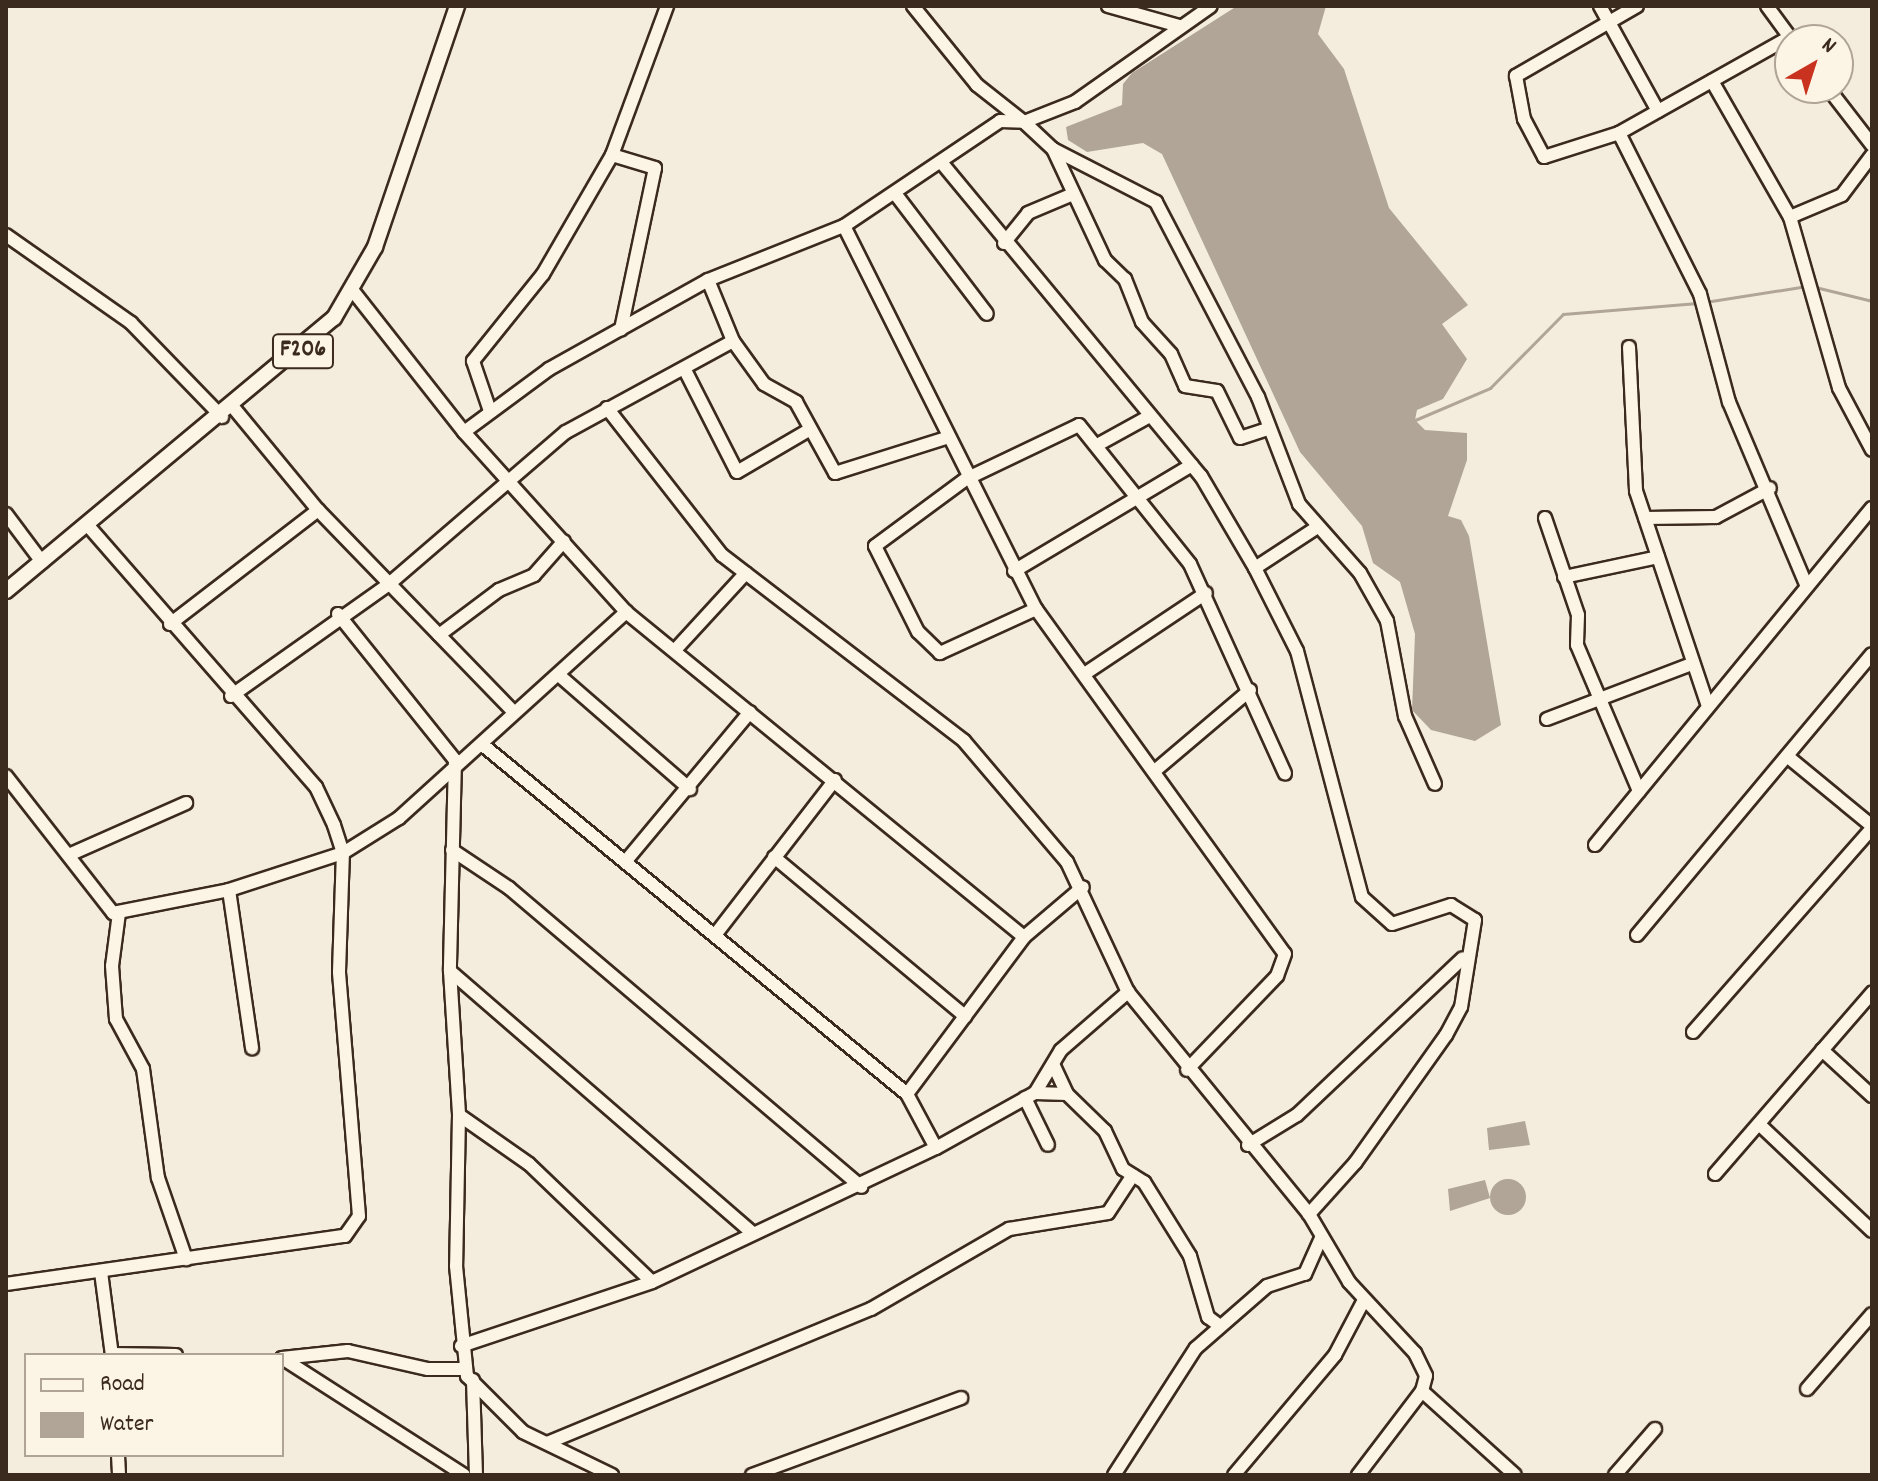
<!DOCTYPE html>
<html>
<head>
<meta charset="utf-8">
<style>
	body { margin:0 }
	#map { position:relative; width:1878px; height:1481px; overflow:hidden; background:#f4eddd; font-family:Dekko,sans-serif }
	div>[style] { position:absolute }
	[style*='--x'] { left:calc(var(--x)*1px); top:calc(var(--y)*1px); width:calc(var(--w)*1px); rotate:calc(var(--a)*1deg) }
	.water>* { inset:0; background:#b0a596 }
	.round { border-radius:50% }
	.stream>* { height:3px; margin:-1.5px; padding:0 1.5px; transform-origin:1.5px; border-radius:1.5px; background:#b0a596 }
	.roads { filter:drop-shadow(2px 0 #3b2a1e) drop-shadow(-2px 0 #3b2a1e) drop-shadow(0 2px #3b2a1e) drop-shadow(0 -2px #3b2a1e) }
	.minor>* { height:12px; margin:-6px; padding:0 6px; transform-origin:6px; border-radius:6px; background:#fcf5e5 }
	.major>* { height:14px; margin:-7px; padding:0 7px; transform-origin:7px; border-radius:7px; background:#fcf5e5 }
	span { translate:-50% -50%; white-space:nowrap; text-align:center; line-height:1.15; -webkit-text-stroke:7px #fcf5e5; paint-order:stroke }
	.shield-label span { padding:2px 6px; background:#fcf5e5; border:2px solid; border-radius:6px; -webkit-text-stroke-width:0 }
	.shield-label { font-size:24px; color:#3b2a1e; font-weight:700 }
	.frame { position:absolute; inset:0; border:8px solid #3b2a1e; pointer-events:none }
	.legend { position:absolute; left:24px; top:1353px; width:260px; height:104px; box-sizing:border-box; background:#fcf5e5; border:2px solid #afa495; margin:0; padding:10px 14px; list-style:none; font-size:24px; color:#3b2a1e }
	.legend li { display:flex; align-items:center; gap:16px; height:40px }
	.legend b { width:40px; border:2px solid #afa495 }
	.north { position:absolute; left:1774px; top:24px; width:80px; height:80px; box-sizing:border-box; background:#fcf5e5; border:2px solid #afa495; border-radius:50%; rotate:39deg; font-size:22px; font-weight:700; line-height:32px; text-align:center; color:#3b2a1e }
	.north::after { content:''; display:block; margin:auto; width:28px; height:36px; background:#c8321e; clip-path:polygon(50% 0,100% 100%,50% 72%,0 100%) }
</style>
</head>
<body>
<div id="map">
	<div class="water">
		<div style="clip-path:polygon(1237px 6px,1326px 6px,1318px 34px,1344px 69px,1389px 208px,1468px 305px,1442px 324px,1467px 359px,1443px 399px,1417px 410px,1415px 420px,1425px 430px,1467px 433px,1467px 460px,1448px 516px,1461px 520px,1469px 536px,1501px 725px,1475px 741px,1431px 730px,1412px 710px,1415px 634px,1400px 582px,1373px 563px,1362px 526px,1300px 452px,1162px 154px,1143px 143px,1087px 152px,1068px 140px,1066px 127px,1122px 105px,1123px 84px,1132px 73px)"></div>
		<div style="clip-path:polygon(1525px 1121px,1530px 1145px,1489px 1150px,1487px 1128px)"></div>
		<div class="round" style="left:1490px;top:1179px;width:36px;height:36px"></div>
		<div style="clip-path:polygon(1485px 1180px,1490px 1198px,1450px 1211px,1448px 1189px)"></div>
	</div>
	<div class="stream">
		<div style="--x:1815;--y:287;--w:59;--a:13.8"></div>
		<div style="--x:1705;--y:302;--w:103;--a:-8.9"></div>
		<div style="--x:1415;--y:420;--w:82;--a:-23.1"></div>
		<div style="--x:1490;--y:388;--w:104;--a:-45.4"></div>
		<div style="--x:1563;--y:314;--w:135;--a:-4.7"></div>
	</div>
	<div class="roads">
		<div class="minor">
			<div style="--x:913;--y:6;--w:102;--a:51"></div>
			<div style="--x:977;--y:85;--w:60;--a:38.2"></div>
			<div style="--x:1024;--y:122;--w:55;--a:-21.4"></div>
			<div style="--x:1075;--y:102;--w:166;--a:-35.2"></div>
			<div style="--x:1108;--y:6;--w:74;--a:15.7"></div>
			<div style="--x:1600;--y:6;--w:120;--a:61.1"></div>
			<div style="--x:1637;--y:6;--w:140;--a:150"></div>
			<div style="--x:1516;--y:76;--w:44;--a:79.5"></div>
			<div style="--x:1524;--y:119;--w:43;--a:62.2"></div>
			<div style="--x:1544;--y:157;--w:79;--a:-17.7"></div>
			<div style="--x:1619;--y:133;--w:196;--a:-29.3"></div>
			<div style="--x:1767;--y:6;--w:42;--a:53.7"></div>
			<div style="--x:1712;--y:81;--w:157;--a:60.2"></div>
			<div style="--x:1790;--y:217;--w:178;--a:74"></div>
			<div style="--x:1839;--y:388;--w:70;--a:62"></div>
			<div style="--x:1828;--y:88;--w:72;--a:52.3"></div>
			<div style="--x:1619;--y:133;--w:180;--a:63.3"></div>
			<div style="--x:1700;--y:294;--w:112;--a:75"></div>
			<div style="--x:1729;--y:402;--w:198;--a:67.1"></div>
			<div style="--x:1053;--y:149;--w:123;--a:64.9"></div>
			<div style="--x:1105;--y:260;--w:28;--a:44"></div>
			<div style="--x:1125;--y:279;--w:46;--a:68.4"></div>
			<div style="--x:1142;--y:322;--w:43;--a:47.8"></div>
			<div style="--x:1171;--y:354;--w:35;--a:66"></div>
			<div style="--x:1185;--y:386;--w:32;--a:9"></div>
			<div style="--x:1217;--y:391;--w:52;--a:63.9"></div>
			<div style="--x:1240;--y:438;--w:29;--a:-18"></div>
			<div style="--x:612;--y:155;--w:45;--a:16.8"></div>
			<div style="--x:655;--y:168;--w:165;--a:101.9"></div>
			<div style="--x:941;--y:162;--w:408;--a:50.4"></div>
			<div style="--x:1201;--y:476;--w:107;--a:59.6"></div>
			<div style="--x:1255;--y:568;--w:93;--a:63.2"></div>
			<div style="--x:1297;--y:651;--w:254;--a:75.2"></div>
			<div style="--x:1362;--y:897;--w:40;--a:42"></div>
			<div style="--x:1392;--y:924;--w:62;--a:-17.9"></div>
			<div style="--x:1451;--y:905;--w:28;--a:32"></div>
			<div style="--x:1475;--y:920;--w:88;--a:99.1"></div>
			<div style="--x:1461;--y:1007;--w:32;--a:118"></div>
			<div style="--x:1446;--y:1035;--w:157;--a:125.4"></div>
			<div style="--x:1355;--y:1163;--w:69;--a:132"></div>
			<div style="--x:897;--y:196;--w:148;--a:52.7"></div>
			<div style="--x:1790;--y:217;--w:56;--a:-22.9"></div>
			<div style="--x:1842;--y:195;--w:50;--a:-53.1"></div>
			<div style="--x:844;--y:226;--w:428;--a:63.4"></div>
			<div style="--x:1036;--y:609;--w:425;--a:54.2"></div>
			<div style="--x:1285;--y:954;--w:23;--a:110"></div>
			<div style="--x:1277;--y:976;--w:130;--a:133.8"></div>
			<div style="--x:6;--y:235;--w:153;--a:35.1"></div>
			<div style="--x:131;--y:323;--w:131;--a:45.9"></div>
			<div style="--x:1004;--y:243;--w:38;--a:-51"></div>
			<div style="--x:1028;--y:213;--w:49;--a:-22.9"></div>
			<div style="--x:708;--y:280;--w:66;--a:67.7"></div>
			<div style="--x:733;--y:341;--w:53;--a:54.2"></div>
			<div style="--x:764;--y:384;--w:37;--a:29"></div>
			<div style="--x:796;--y:402;--w:81;--a:61.2"></div>
			<div style="--x:835;--y:473;--w:116;--a:-17.5"></div>
			<div style="--x:353;--y:291;--w:179;--a:51.8"></div>
			<div style="--x:464;--y:432;--w:242;--a:48"></div>
			<div style="--x:626;--y:612;--w:514;--a:39.23"></div>
			<div style="--x:1629;--y:347;--w:144;--a:87.2"></div>
			<div style="--x:1636;--y:491;--w:227;--a:71.5"></div>
			<div style="--x:686;--y:372;--w:112;--a:63"></div>
			<div style="--x:737;--y:472;--w:83;--a:-30.3"></div>
			<div style="--x:233;--y:407;--w:134;--a:50.5"></div>
			<div style="--x:318;--y:510;--w:280;--a:45.9"></div>
			<div style="--x:607;--y:408;--w:187;--a:52"></div>
			<div style="--x:722;--y:555;--w:305;--a:37.5"></div>
			<div style="--x:964;--y:741;--w:159;--a:49.6"></div>
			<div style="--x:1067;--y:862;--w:144;--a:64.9"></div>
			<div style="--x:1128;--y:992;--w:286;--a:50.8"></div>
			<div style="--x:1309;--y:1214;--w:79;--a:59.5"></div>
			<div style="--x:1349;--y:1282;--w:97;--a:47.1"></div>
			<div style="--x:1415;--y:1353;--w:25;--a:64"></div>
			<div style="--x:1426;--y:1376;--w:16;--a:105"></div>
			<div style="--x:1422;--y:1391;--w:106;--a:127.3"></div>
			<div style="--x:490;--y:411;--w:53;--a:-108.8"></div>
			<div style="--x:473;--y:361;--w:112;--a:-51.2"></div>
			<div style="--x:543;--y:274;--w:138;--a:-59.9"></div>
			<div style="--x:612;--y:155;--w:159;--a:-69.7"></div>
			<div style="--x:464;--y:432;--w:106;--a:-36.5"></div>
			<div style="--x:549;--y:369;--w:182;--a:-29.2"></div>
			<div style="--x:708;--y:280;--w:146;--a:-21.7"></div>
			<div style="--x:844;--y:226;--w:188;--a:-33.9"></div>
			<div style="--x:1000;--y:121;--w:24;--a:2"></div>
			<div style="--x:1024;--y:122;--w:40;--a:43"></div>
			<div style="--x:1053;--y:149;--w:116;--a:27.2"></div>
			<div style="--x:1156;--y:202;--w:220;--a:62.4"></div>
			<div style="--x:1258;--y:397;--w:115;--a:69"></div>
			<div style="--x:1299;--y:504;--w:92;--a:48.5"></div>
			<div style="--x:1360;--y:573;--w:55;--a:60.6"></div>
			<div style="--x:1387;--y:621;--w:97;--a:79.3"></div>
			<div style="--x:1405;--y:716;--w:74;--a:66.2"></div>
			<div style="--x:1099;--y:444;--w:58;--a:-28.8"></div>
			<div style="--x:6;--y:514;--w:60;--a:53.1"></div>
			<div style="--x:1545;--y:518;--w:102;--a:71.2"></div>
			<div style="--x:1578;--y:615;--w:30;--a:92"></div>
			<div style="--x:1577;--y:645;--w:159;--a:67"></div>
			<div style="--x:1645;--y:518;--w:71;--a:-0.8"></div>
			<div style="--x:1716;--y:517;--w:61;--a:-28.2"></div>
			<div style="--x:1255;--y:568;--w:73;--a:-33.3"></div>
			<div style="--x:1014;--y:571;--w:207;--a:-30.8"></div>
			<div style="--x:1564;--y:577;--w:96;--a:-12"></div>
			<div style="--x:1036;--y:609;--w:106;--a:155.4"></div>
			<div style="--x:940;--y:653;--w:30;--a:-136"></div>
			<div style="--x:918;--y:632;--w:96;--a:-116.6"></div>
			<div style="--x:875;--y:546;--w:113;--a:-36.4"></div>
			<div style="--x:966;--y:479;--w:125;--a:-25.5"></div>
			<div style="--x:1079;--y:425;--w:178;--a:51.4"></div>
			<div style="--x:1190;--y:564;--w:230;--a:65.6"></div>
			<div style="--x:338;--y:614;--w:187;--a:51.3"></div>
			<div style="--x:455;--y:760;--w:211;--a:91.4"></div>
			<div style="--x:450;--y:971;--w:144;--a:86.4"></div>
			<div style="--x:459;--y:1115;--w:151;--a:91.1"></div>
			<div style="--x:456;--y:1266;--w:111;--a:84.3"></div>
			<div style="--x:467;--y:1376;--w:79;--a:45"></div>
			<div style="--x:523;--y:1432;--w:99;--a:25.8"></div>
			<div style="--x:170;--y:624;--w:187;--a:-37.6"></div>
			<div style="--x:439;--y:635;--w:75;--a:-36.9"></div>
			<div style="--x:499;--y:590;--w:38;--a:-23"></div>
			<div style="--x:534;--y:575;--w:45;--a:-48.6"></div>
			<div style="--x:676;--y:649;--w:103;--a:-47.4"></div>
			<div style="--x:1086;--y:673;--w:144;--a:-33.7"></div>
			<div style="--x:561;--y:677;--w:171;--a:41"></div>
			<div style="--x:231;--y:696;--w:194;--a:-35.3"></div>
			<div style="--x:389;--y:584;--w:233;--a:-40.7"></div>
			<div style="--x:566;--y:432;--w:190;--a:-28.6"></div>
			<div style="--x:1547;--y:719;--w:155;--a:-20.8"></div>
			<div style="--x:484;--y:746;--w:548;--a:39.44"></div>
			<div style="--x:907;--y:1094;--w:61;--a:61.8"></div>
			<div style="--x:1787;--y:756;--w:110;--a:39.5"></div>
			<div style="--x:1157;--y:769;--w:122;--a:-40.3"></div>
			<div style="--x:6;--y:776;--w:174;--a:52"></div>
			<div style="--x:113;--y:913;--w:118;--a:-11.2"></div>
			<div style="--x:229;--y:890;--w:120;--a:-18"></div>
			<div style="--x:343;--y:853;--w:66;--a:-32"></div>
			<div style="--x:399;--y:818;--w:307;--a:-42.2"></div>
			<div style="--x:1595;--y:845;--w:436;--a:-50.6"></div>
			<div style="--x:452;--y:850;--w:69;--a:33.7"></div>
			<div style="--x:509;--y:888;--w:462;--a:40.3"></div>
			<div style="--x:71;--y:854;--w:126;--a:-23.9"></div>
			<div style="--x:774;--y:857;--w:249;--a:39.8"></div>
			<div style="--x:625;--y:862;--w:195;--a:-50.2"></div>
			<div style="--x:229;--y:890;--w:160;--a:81.7"></div>
			<div style="--x:119;--y:913;--w:53;--a:97.5"></div>
			<div style="--x:112;--y:966;--w:53;--a:85.7"></div>
			<div style="--x:116;--y:1019;--w:57;--a:61.6"></div>
			<div style="--x:143;--y:1069;--w:110;--a:82.2"></div>
			<div style="--x:158;--y:1178;--w:86;--a:70.9"></div>
			<div style="--x:715;--y:935;--w:196;--a:-52.3"></div>
			<div style="--x:1637;--y:935;--w:366;--a:-50.1"></div>
			<div style="--x:450;--y:971;--w:400;--a:40.9"></div>
			<div style="--x:1693;--y:1032;--w:271;--a:-48.7"></div>
			<div style="--x:1822;--y:1050;--w:68;--a:42.6"></div>
			<div style="--x:1054;--y:1066;--w:31;--a:65"></div>
			<div style="--x:1067;--y:1094;--w:53;--a:44.2"></div>
			<div style="--x:1105;--y:1131;--w:42;--a:64.7"></div>
			<div style="--x:1123;--y:1169;--w:25;--a:32"></div>
			<div style="--x:1144;--y:1182;--w:87;--a:58.1"></div>
			<div style="--x:1190;--y:1256;--w:64;--a:73.6"></div>
			<div style="--x:1208;--y:1317;--w:15;--a:37"></div>
			<div style="--x:1035;--y:1093;--w:32;--a:2"></div>
			<div style="--x:907;--y:1094;--w:196;--a:-53.3"></div>
			<div style="--x:1024;--y:937;--w:77;--a:-40.3"></div>
			<div style="--x:1025;--y:1098;--w:52;--a:63.9"></div>
			<div style="--x:459;--y:1115;--w:85;--a:35"></div>
			<div style="--x:529;--y:1164;--w:170;--a:43.8"></div>
			<div style="--x:1760;--y:1125;--w:154;--a:43.4"></div>
			<div style="--x:1248;--y:1145;--w:57;--a:-31.5"></div>
			<div style="--x:1297;--y:1115;--w:228;--a:-43.4"></div>
			<div style="--x:1715;--y:1174;--w:240;--a:-49.1"></div>
			<div style="--x:101;--y:1272;--w:84;--a:82.5"></div>
			<div style="--x:6;--y:1284;--w:342;--a:-8.1"></div>
			<div style="--x:345;--y:1236;--w:24;--a:-55"></div>
			<div style="--x:359;--y:1216;--w:245;--a:-94.7"></div>
			<div style="--x:339;--y:972;--w:119;--a:-88.1"></div>
			<div style="--x:343;--y:853;--w:29;--a:-108"></div>
			<div style="--x:334;--y:825;--w:42;--a:-115.3"></div>
			<div style="--x:316;--y:787;--w:345;--a:-131.1"></div>
			<div style="--x:461;--y:1346;--w:201;--a:-18.5"></div>
			<div style="--x:652;--y:1282;--w:314;--a:-25.3"></div>
			<div style="--x:936;--y:1148;--w:113;--a:-29.1"></div>
			<div style="--x:1035;--y:1093;--w:50;--a:-58.8"></div>
			<div style="--x:1061;--y:1050;--w:89;--a:-40.9"></div>
			<div style="--x:112;--y:1354;--w:64;--a:0.9"></div>
			<div style="--x:282;--y:1358;--w:216;--a:32.7"></div>
			<div style="--x:282;--y:1358;--w:66;--a:-6.1"></div>
			<div style="--x:348;--y:1351;--w:82;--a:12.7"></div>
			<div style="--x:428;--y:1369;--w:38;--a:0"></div>
			<div style="--x:473;--y:1380;--w:95;--a:88.2"></div>
			<div style="--x:1807;--y:1389;--w:99;--a:-49.1"></div>
			<div style="--x:1422;--y:1391;--w:125;--a:42.1"></div>
			<div style="--x:547;--y:1443;--w:351;--a:-22.5"></div>
			<div style="--x:871;--y:1309;--w:160;--a:-30.1"></div>
			<div style="--x:1009;--y:1229;--w:100;--a:-9.2"></div>
			<div style="--x:1108;--y:1213;--w:45;--a:-56.7"></div>
			<div style="--x:118;--y:1455;--w:20;--a:87"></div>
			<div style="--x:752;--y:1475;--w:223;--a:-20.2"></div>
			<div style="--x:1114;--y:1475;--w:151;--a:-57.2"></div>
			<div style="--x:1196;--y:1348;--w:94;--a:-41.1"></div>
			<div style="--x:1267;--y:1286;--w:40;--a:-18"></div>
			<div style="--x:1305;--y:1274;--w:39;--a:-66"></div>
			<div style="--x:1234;--y:1475;--w:157;--a:-49.9"></div>
			<div style="--x:1335;--y:1355;--w:62;--a:-62.2"></div>
			<div style="--x:1615;--y:1475;--w:61;--a:-49"></div>
		</div>
		<div class="major">
			<div style="--x:6;--y:591;--w:427;--a:-39.8"></div>
			<div style="--x:334;--y:318;--w:82;--a:-60"></div>
			<div style="--x:375;--y:247;--w:255;--a:-71.2"></div>
		</div>
	</div>
	<div class="shield-label">
		<span style="left:303px;top:351px">F206</span>
	</div>
	<div class="frame"></div>
	<ul class="legend">
	<li><b style="height:10px;background:#fcf5e5"></b>Road</li>
	<li><b style="height:22px;background:#b0a596"></b>Water</li>
	</ul>
	<div class="north">N</div>
</div>
</body>
</html>
